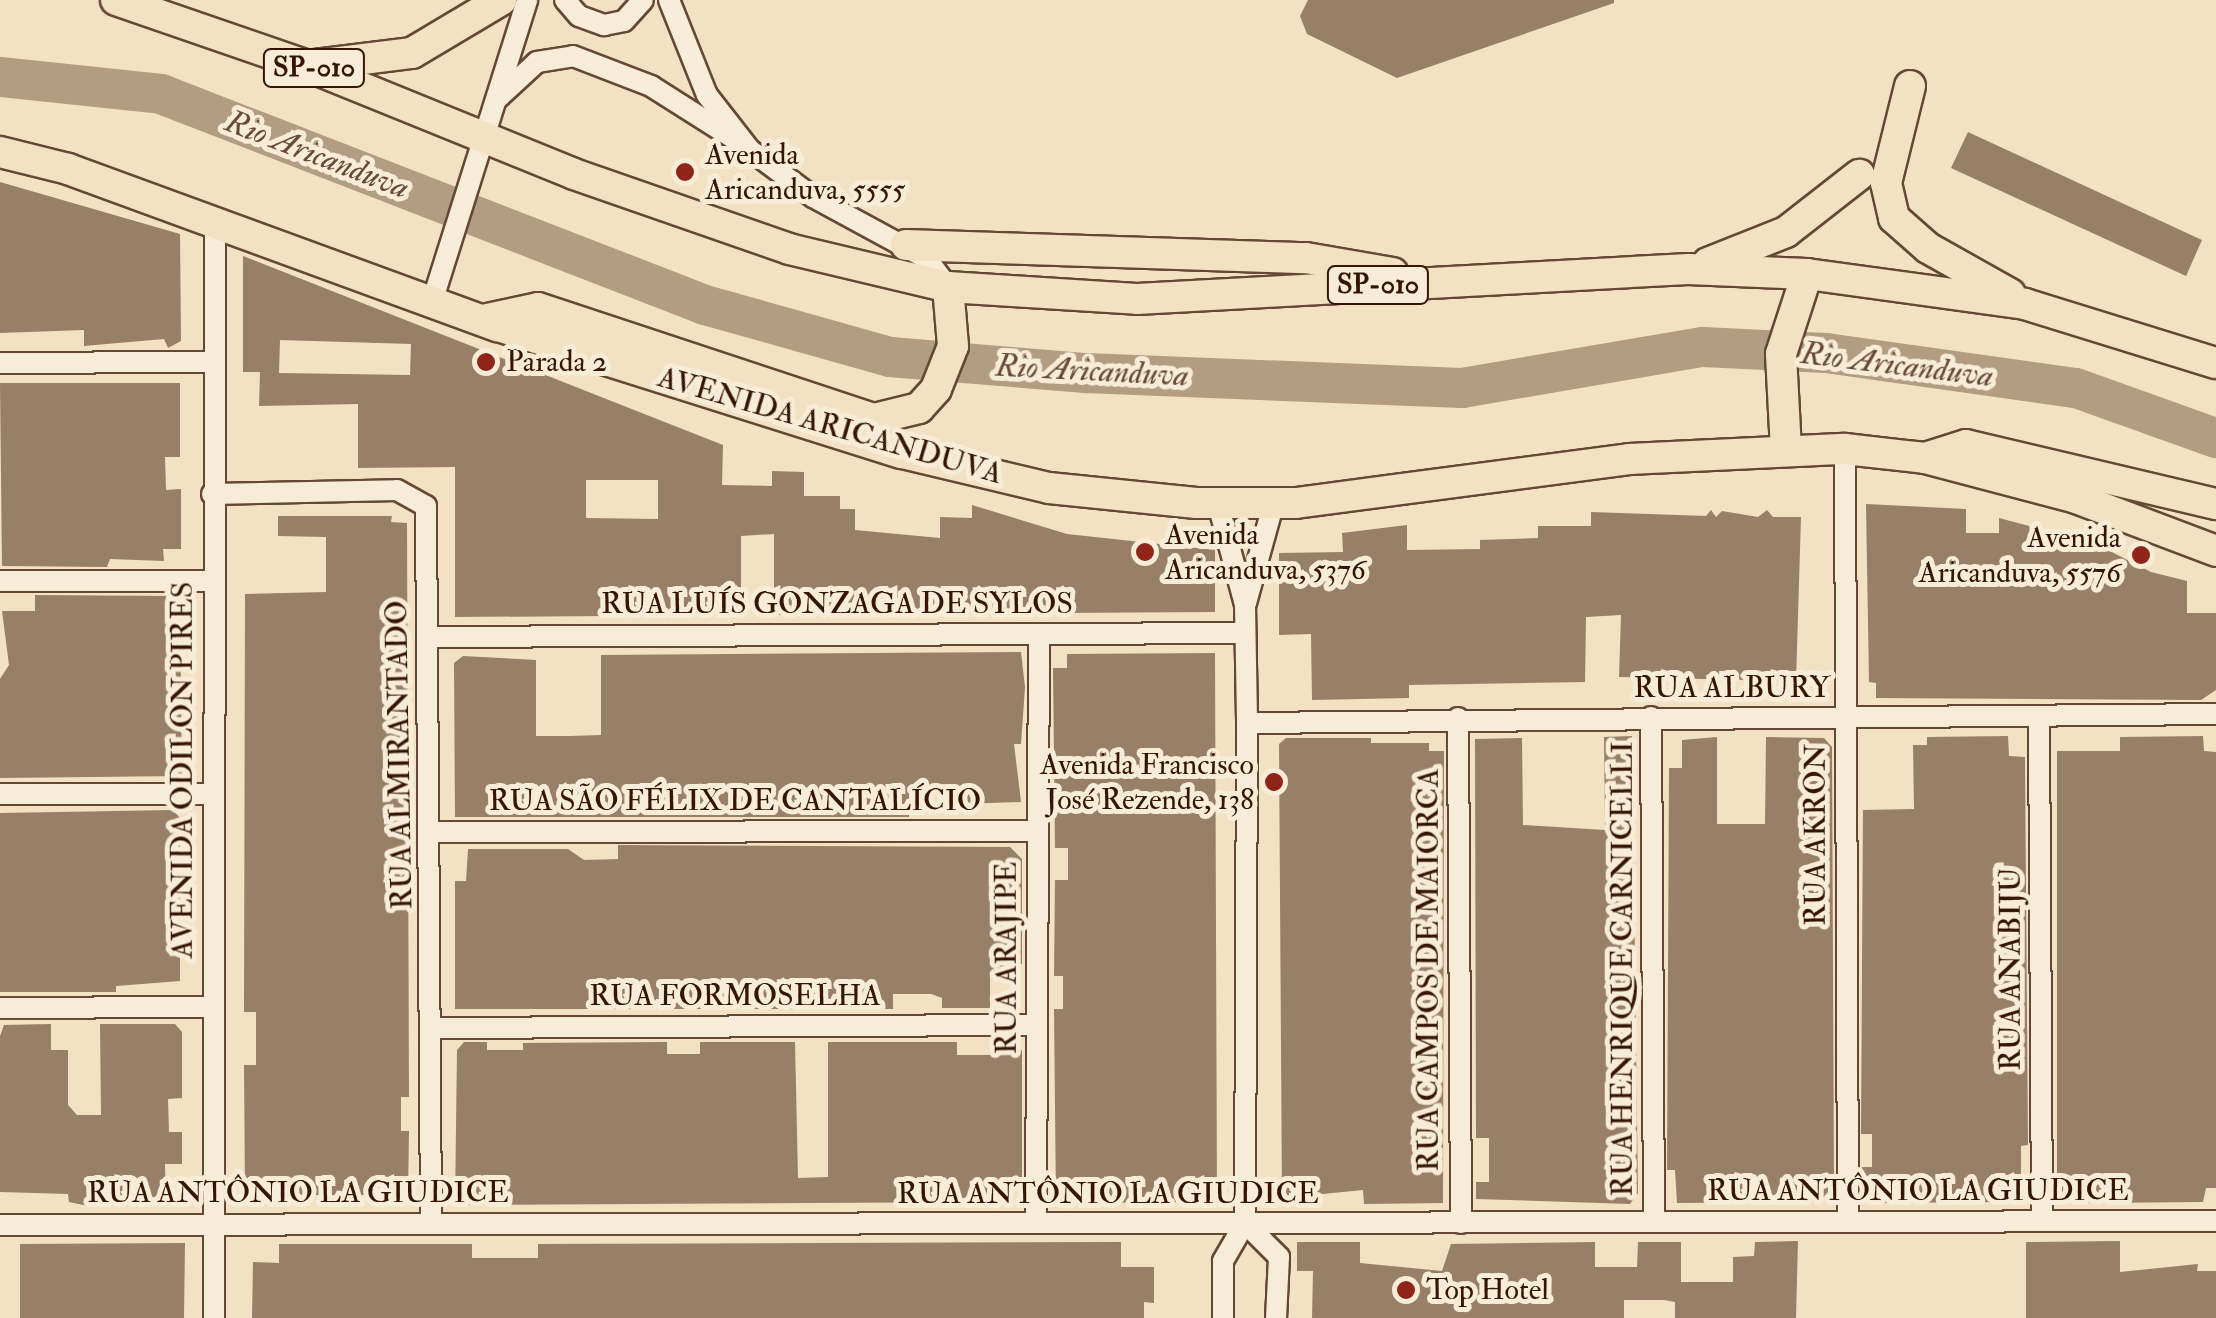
<!DOCTYPE html>
<html>
<head>
<meta charset="utf-8">
<style>
	body { margin:0 }
	#map { position:relative; width:2216px; height:1318px; overflow:hidden; background:#f2e1c2; font-family:"IM FELL Double Pica",serif }
	div>[style] { position:absolute }
	[style*='--x'] { left:calc(var(--x)*1px); top:calc(var(--y)*1px); width:calc(var(--w)*1px); rotate:calc(var(--a)*1deg) }
	.river>* { height:40px; margin:-20px; padding:0 20px; transform-origin:20px; border-radius:20px; background:#b29c82 }
	.building>* { inset:0; background:#977f68 }
	.roads { filter:drop-shadow(2px 0 #644835) drop-shadow(-2px 0 #644835) drop-shadow(0 2px #644835) drop-shadow(0 -2px #644835) }
	.minor>* { height:20px; margin:-10px; padding:0 10px; transform-origin:10px; border-radius:10px; background:#f7ecd7 }
	.highway>* { height:30px; margin:-15px; padding:0 15px; transform-origin:15px; border-radius:15px; background:#f2e1c2 }
	.dots>* { width:28px; height:28px; translate:-50% -50%; box-sizing:border-box; border:5px solid #f7ecd7; border-radius:50% }
	span { translate:-50% -50%; white-space:nowrap; text-align:center; line-height:1.15; -webkit-text-stroke:10px #f7ecd7; paint-order:stroke }
	.shield-label span { padding:2px 8px; background:#f7ecd7; border:2px solid; border-radius:8px; -webkit-text-stroke-width:0 }
	.shield-label { font-size:28px; color:#351506; font-weight:700 }
	.poi-label { font-size:30px; color:#351506 }
	.left { translate:0 -50%; text-align:left }
	.right { translate:-100% -50%; text-align:right }
	.street-label { font-size:30px; color:#351506 }
	.water-label { font-size:32px; color:#674b38; font-style:italic }
</style>
</head>
<body>
<div id="map">
	<div class="river">
		<div style="--x:0;--y:77;--w:162;--a:6"></div>
		<div style="--x:161;--y:94;--w:583;--a:21.2"></div>
		<div style="--x:705;--y:305;--w:192;--a:15.7"></div>
		<div style="--x:890;--y:357;--w:197;--a:4.7"></div>
		<div style="--x:1086;--y:373;--w:376;--a:2.3"></div>
		<div style="--x:1462;--y:388;--w:244;--a:-9.7"></div>
		<div style="--x:1703;--y:347;--w:123;--a:2.8"></div>
		<div style="--x:1826;--y:353;--w:252;--a:8"></div>
		<div style="--x:2076;--y:388;--w:149;--a:19.7"></div>
	</div>
	<div class="building">
		<div style="clip-path:polygon(1308px 0,1614px 0,1614px 3px,1397px 78px,1307px 34px,1300px 16px)"></div>
		<div style="clip-path:polygon(1968px 132px,2202px 240px,2186px 276px,1951px 168px)"></div>
		<div style="clip-path:polygon(0 182px,180px 234px,181px 341px,168px 348px,164px 339px,84px 346px,84px 330px,0 333px)"></div>
		<div style="clip-path:polygon(evenodd,243px 256px,723px 445px,722px 485px,772px 486px,772px 471px,804px 472px,804px 496px,840px 496px,840px 509px,855px 509px,855px 530px,940px 538px,940px 517px,972px 518px,972px 505px,1067px 534px,1215px 550px,1215px 612px,774px 615px,774px 534px,741px 536px,741px 615px,455px 617px,455px 467px,358px 468px,358px 404px,259px 406px,260px 372px,243px 372px,243px 256px,280px 340px,411px 344px,410px 375px,279px 373px,280px 340px,243px 256px,586px 480px,658px 480px,658px 519px,586px 518px,586px 480px)"></div>
		<div style="clip-path:polygon(0 383px,180px 383px,180px 457px,165px 457px,166px 490px,181px 489px,181px 549px,163px 549px,164px 561px,110px 559px,107px 567px,2px 566px)"></div>
		<div style="clip-path:polygon(1866px 504px,1966px 509px,1966px 533px,1999px 533px,1999px 518px,2094px 543px,2151px 572px,2187px 581px,2187px 613px,2216px 613px,2216px 690px,2201px 700px,1876px 698px,1876px 683px,1869px 682px)"></div>
		<div style="clip-path:polygon(1711px 510px,1716px 517px,1722px 511px,1758px 517px,1767px 510px,1773px 517px,1801px 517px,1796px 681px,1619px 677px,1621px 615px,1586px 617px,1585px 682px,1409px 685px,1409px 698px,1312px 700px,1311px 634px,1279px 635px,1279px 553px,1343px 552px,1342px 533px,1407px 525px,1407px 550px,1480px 549px,1480px 540px,1538px 538px,1538px 526px,1591px 526px,1591px 512px,1706px 516px)"></div>
		<div style="clip-path:polygon(278px 516px,392px 516px,391px 522px,407px 523px,409px 1097px,401px 1097px,401px 1131px,409px 1131px,408px 1195px,245px 1195px,244px 1065px,256px 1065px,256px 1012px,244px 1012px,245px 594px,326px 592px,326px 537px,278px 536px)"></div>
		<div style="clip-path:polygon(35px 595px,173px 596px,180px 606px,182px 776px,0 778px,0 679px,9px 665px,2px 611px,35px 611px)"></div>
		<div style="clip-path:polygon(1021px 652px,1025px 687px,1021px 744px,1014px 744px,1021px 802px,960px 804px,960px 788px,909px 788px,909px 817px,455px 817px,454px 663px,463px 656px,536px 660px,536px 736px,569px 736px,601px 735px,601px 655px)"></div>
		<div style="clip-path:polygon(1215px 653px,1217px 1202px,1056px 1203px,1054px 1009px,1063px 1009px,1063px 976px,1054px 976px,1055px 880px,1068px 880px,1068px 848px,1055px 848px,1053px 668px,1067px 668px,1067px 654px)"></div>
		<div style="clip-path:polygon(1632px 736px,1638px 1193px,1630px 1204px,1476px 1199px,1476px 1182px,1489px 1182px,1489px 1138px,1476px 1138px,1475px 739px,1522px 738px,1523px 825px,1605px 830px,1604px 737px)"></div>
		<div style="clip-path:polygon(2008px 736px,2009px 756px,2025px 757px,2028px 1145px,2021px 1146px,2021px 1186px,2008px 1187px,2008px 1202px,1864px 1203px,1862px 1167px,1872px 1167px,1872px 1134px,1861px 1134px,1863px 810px,1914px 809px,1913px 745px,1927px 745px,1927px 737px)"></div>
		<div style="clip-path:polygon(2203px 736px,2204px 751px,2216px 752px,2216px 1188px,2206px 1188px,2203px 1202px,2089px 1203px,2057px 1194px,2057px 751px,2120px 751px,2120px 737px)"></div>
		<div style="clip-path:polygon(1717px 737px,1717px 824px,1765px 824px,1766px 737px,1824px 738px,1832px 747px,1834px 1185px,1819px 1202px,1677px 1203px,1675px 1170px,1667px 1170px,1669px 768px,1682px 768px,1682px 740px)"></div>
		<div style="clip-path:polygon(1286px 738px,1371px 738px,1371px 743px,1429px 743px,1429px 751px,1444px 751px,1443px 1203px,1364px 1204px,1363px 1190px,1282px 1198px,1279px 744px)"></div>
		<div style="clip-path:polygon(173px 810px,180px 818px,180px 981px,116px 986px,116px 992px,0 992px,0 813px)"></div>
		<div style="clip-path:polygon(618px 845px,1010px 847px,1022px 859px,1022px 964px,990px 973px,990px 1008px,942px 1008px,942px 998px,931px 994px,893px 994px,893px 1009px,455px 1009px,455px 881px,466px 881px,468px 849px,568px 849px,584px 860px,618px 859px)"></div>
		<div style="clip-path:polygon(51px 1024px,51px 1050px,68px 1050px,68px 1105px,77px 1115px,101px 1115px,100px 1024px,175px 1024px,182px 1032px,182px 1098px,168px 1099px,169px 1132px,182px 1132px,182px 1164px,165px 1164px,166px 1205px,88px 1206px,69px 1202px,68px 1194px,0 1192px,0 1036px,4px 1025px)"></div>
		<div style="clip-path:polygon(464px 1042px,487px 1042px,487px 1050px,523px 1050px,523px 1043px,667px 1042px,667px 1054px,700px 1054px,700px 1042px,795px 1042px,798px 1178px,828px 1177px,828px 1042px,957px 1042px,957px 1055px,1001px 1055px,1001px 1042px,1013px 1042px,1022px 1051px,1022px 1188px,1003px 1188px,1003px 1202px,455px 1205px,457px 1050px)"></div>
		<div style="clip-path:polygon(1798px 1241px,1796px 1318px,1675px 1318px,1675px 1302px,1664px 1300px,1624px 1300px,1624px 1318px,1312px 1318px,1313px 1271px,1297px 1271px,1297px 1242px,1360px 1242px,1360px 1263px,1442px 1271px,1451px 1244px,1595px 1242px,1595px 1267px,1637px 1267px,1638px 1242px,1681px 1242px,1681px 1282px,1733px 1282px,1733px 1257px,1754px 1256px,1755px 1242px)"></div>
		<div style="clip-path:polygon(2120px 1241px,2120px 1272px,2198px 1264px,2197px 1271px,2216px 1271px,2216px 1318px,2026px 1318px,2026px 1242px)"></div>
		<div style="clip-path:polygon(1121px 1242px,1121px 1267px,1154px 1267px,1154px 1303px,1144px 1302px,1144px 1318px,252px 1318px,253px 1262px,279px 1263px,279px 1244px,472px 1244px,472px 1258px,538px 1258px,538px 1244px)"></div>
		<div style="clip-path:polygon(185px 1243px,184px 1318px,20px 1318px,20px 1244px)"></div>
	</div>
	<div class="roads">
		<div class="minor">
			<div style="--x:565;--y:0;--w:21;--a:49"></div>
			<div style="--x:579;--y:16;--w:27;--a:20"></div>
			<div style="--x:604;--y:25;--w:20;--a:-11"></div>
			<div style="--x:624;--y:21;--w:28;--a:-48"></div>
			<div style="--x:669;--y:0;--w:102;--a:68.2"></div>
			<div style="--x:707;--y:95;--w:70;--a:52"></div>
			<div style="--x:750;--y:150;--w:79;--a:36.7"></div>
			<div style="--x:813;--y:197;--w:130;--a:28.5"></div>
			<div style="--x:927;--y:259;--w:35;--a:53"></div>
			<div style="--x:497;--y:99;--w:54;--a:-42.8"></div>
			<div style="--x:537;--y:62;--w:36;--a:-9"></div>
			<div style="--x:573;--y:56;--w:84;--a:21"></div>
			<div style="--x:651;--y:86;--w:101;--a:32.4"></div>
			<div style="--x:432;--y:302;--w:317;--a:-72.5"></div>
			<div style="--x:0;--y:363;--w:212;--a:-0.3"></div>
			<div style="--x:1845;--y:449;--w:772;--a:89.78"></div>
			<div style="--x:212;--y:494;--w:185;--a:-1.2"></div>
			<div style="--x:397;--y:490;--w:33;--a:29"></div>
			<div style="--x:426;--y:506;--w:716;--a:89.6"></div>
			<div style="--x:1218;--y:504;--w:105;--a:75"></div>
			<div style="--x:1245;--y:605;--w:118;--a:89"></div>
			<div style="--x:1247;--y:723;--w:500;--a:90.23"></div>
			<div style="--x:1245;--y:1223;--w:44;--a:120.1"></div>
			<div style="--x:1223;--y:1261;--w:57;--a:90"></div>
			<div style="--x:0;--y:581;--w:212;--a:0"></div>
			<div style="--x:1246;--y:603;--w:105;--a:-74.5"></div>
			<div style="--x:429;--y:637;--w:816;--a:-0.28"></div>
			<div style="--x:1651;--y:717;--w:504;--a:89.66"></div>
			<div style="--x:1458;--y:718;--w:505;--a:89.66"></div>
			<div style="--x:2039;--y:718;--w:503;--a:89.66"></div>
			<div style="--x:1247;--y:723;--w:969;--a:-0.53"></div>
			<div style="--x:0;--y:794;--w:213;--a:0"></div>
			<div style="--x:431;--y:832;--w:607;--a:-0.09"></div>
			<div style="--x:0;--y:1008;--w:213;--a:-0.3"></div>
			<div style="--x:434;--y:1028;--w:603;--a:-0.29"></div>
			<div style="--x:1036;--y:1222;--w:588;--a:-89.71"></div>
			<div style="--x:1245;--y:1223;--w:48;--a:45"></div>
			<div style="--x:1279;--y:1257;--w:61;--a:92.8"></div>
			<div style="--x:0;--y:1225;--w:2216;--a:-0.1"></div>
			<div style="--x:214;--y:1318;--w:1097;--a:-89.95"></div>
		</div>
		<div class="highway">
			<div style="--x:116;--y:0;--w:203;--a:19"></div>
			<div style="--x:308;--y:66;--w:287;--a:22.1"></div>
			<div style="--x:574;--y:174;--w:228;--a:19.2"></div>
			<div style="--x:789;--y:249;--w:163;--a:13.4"></div>
			<div style="--x:948;--y:287;--w:189;--a:3.6"></div>
			<div style="--x:1137;--y:299;--w:552;--a:-3.12"></div>
			<div style="--x:1688;--y:269;--w:119;--a:2.4"></div>
			<div style="--x:1807;--y:274;--w:220;--a:7.8"></div>
			<div style="--x:2025;--y:304;--w:200;--a:17.2"></div>
			<div style="--x:315;--y:65;--w:98;--a:-7.1"></div>
			<div style="--x:412;--y:53;--w:104;--a:-30.8"></div>
			<div style="--x:1910;--y:86;--w:100;--a:103.9"></div>
			<div style="--x:1886;--y:183;--w:36;--a:77"></div>
			<div style="--x:1894;--y:218;--w:45;--a:41.4"></div>
			<div style="--x:1928;--y:248;--w:94;--a:29.3"></div>
			<div style="--x:0;--y:152;--w:70;--a:14"></div>
			<div style="--x:68;--y:169;--w:458;--a:20.1"></div>
			<div style="--x:498;--y:326;--w:423;--a:17.5"></div>
			<div style="--x:902;--y:453;--w:151;--a:13.4"></div>
			<div style="--x:1049;--y:488;--w:148;--a:5.8"></div>
			<div style="--x:1196;--y:503;--w:100;--a:0"></div>
			<div style="--x:1296;--y:503;--w:336;--a:-7.5"></div>
			<div style="--x:1629;--y:459;--w:216;--a:-2.7"></div>
			<div style="--x:1845;--y:449;--w:81;--a:6.4"></div>
			<div style="--x:1925;--y:458;--w:156;--a:14.8"></div>
			<div style="--x:2076;--y:498;--w:150;--a:20.7"></div>
			<div style="--x:906;--y:245;--w:400;--a:1.9"></div>
			<div style="--x:1306;--y:258;--w:88;--a:9.8"></div>
			<div style="--x:1708;--y:263;--w:84;--a:-21.7"></div>
			<div style="--x:1786;--y:232;--w:93;--a:-38"></div>
			<div style="--x:483;--y:320;--w:56;--a:-12.3"></div>
			<div style="--x:538;--y:308;--w:354;--a:18.3"></div>
			<div style="--x:874;--y:419;--w:46;--a:-13.7"></div>
			<div style="--x:919;--y:408;--w:25;--a:-48"></div>
			<div style="--x:936;--y:389;--w:46;--a:-68.4"></div>
			<div style="--x:953;--y:346;--w:59;--a:-94.8"></div>
			<div style="--x:1786;--y:450;--w:96;--a:-93"></div>
			<div style="--x:1781;--y:354;--w:84;--a:-72"></div>
			<div style="--x:1925;--y:458;--w:43;--a:-17.6"></div>
			<div style="--x:1966;--y:445;--w:257;--a:13.3"></div>
		</div>
	</div>
	<div class="dots">
		<div style="left:685px;top:172px;background:#8f2418"></div>
		<div style="left:486px;top:362px;background:#8f2418"></div>
		<div style="left:1145px;top:552px;background:#8f2418"></div>
		<div style="left:2141px;top:555px;background:#8f2418"></div>
		<div style="left:1274px;top:782px;background:#8f2418"></div>
		<div style="left:1406px;top:1290px;background:#8f2418"></div>
	</div>
	<div class="shield-label">
		<span style="left:314px;top:68px">SP-010</span>
		<span style="left:1378px;top:285px">SP-010</span>
	</div>
	<div class="poi-label">
		<span class="left" style="left:705px;top:172px">Avenida<br>Aricanduva, 5555</span>
		<span class="left" style="left:506px;top:362px">Parada 2</span>
		<span class="left" style="left:1165px;top:552px">Avenida<br>Aricanduva, 5376</span>
		<span class="right" style="left:2121px;top:555px">Avenida<br>Aricanduva, 5576</span>
		<span class="right" style="left:1254px;top:782px">Avenida Francisco<br>José Rezende, 138</span>
		<span class="left" style="left:1426px;top:1290px">Top Hotel</span>
	</div>
	<div class="street-label">
		<span style="left:830px;top:426px;rotate:16deg">AVENIDA ARICANDUVA</span>
		<span style="left:837px;top:604px">RUA LUÍS GONZAGA DE SYLOS</span>
		<span style="left:1732px;top:688px">RUA ALBURY</span>
		<span style="left:400px;top:755px;rotate:-91deg">RUA ALMIRANTADO</span>
		<span style="left:183px;top:770px;rotate:-90deg">AVENIDA ODILON PIRES</span>
		<span style="left:735px;top:801px">RUA SÃO FÉLIX DE CANTALÍCIO</span>
		<span style="left:1816px;top:835px;rotate:-90deg">RUA AKRON</span>
		<span style="left:1007px;top:958px;rotate:-90deg">RUA ARAJIPE</span>
		<span style="left:1623px;top:969px;rotate:-90deg">RUA HENRIQUE CARNICELLI</span>
		<span style="left:2011px;top:969px;rotate:-90deg">RUA ANABIJU</span>
		<span style="left:1429px;top:970px;rotate:-90deg">RUA CAMPOS DE MAIORCA</span>
		<span style="left:735px;top:996px">RUA FORMOSELHA</span>
		<span style="left:1918px;top:1191px">RUA ANTÔNIO LA GIUDICE</span>
		<span style="left:298px;top:1193px">RUA ANTÔNIO LA GIUDICE</span>
		<span style="left:1108px;top:1194px">RUA ANTÔNIO LA GIUDICE</span>
	</div>
	<div class="water-label">
		<span style="left:317px;top:155px;rotate:21deg">Rio Aricanduva</span>
		<span style="left:1897px;top:365px;rotate:7deg">Rio Aricanduva</span>
		<span style="left:1092px;top:371px;rotate:3deg">Rio Aricanduva</span>
	</div>
</div>
</body>
</html>
